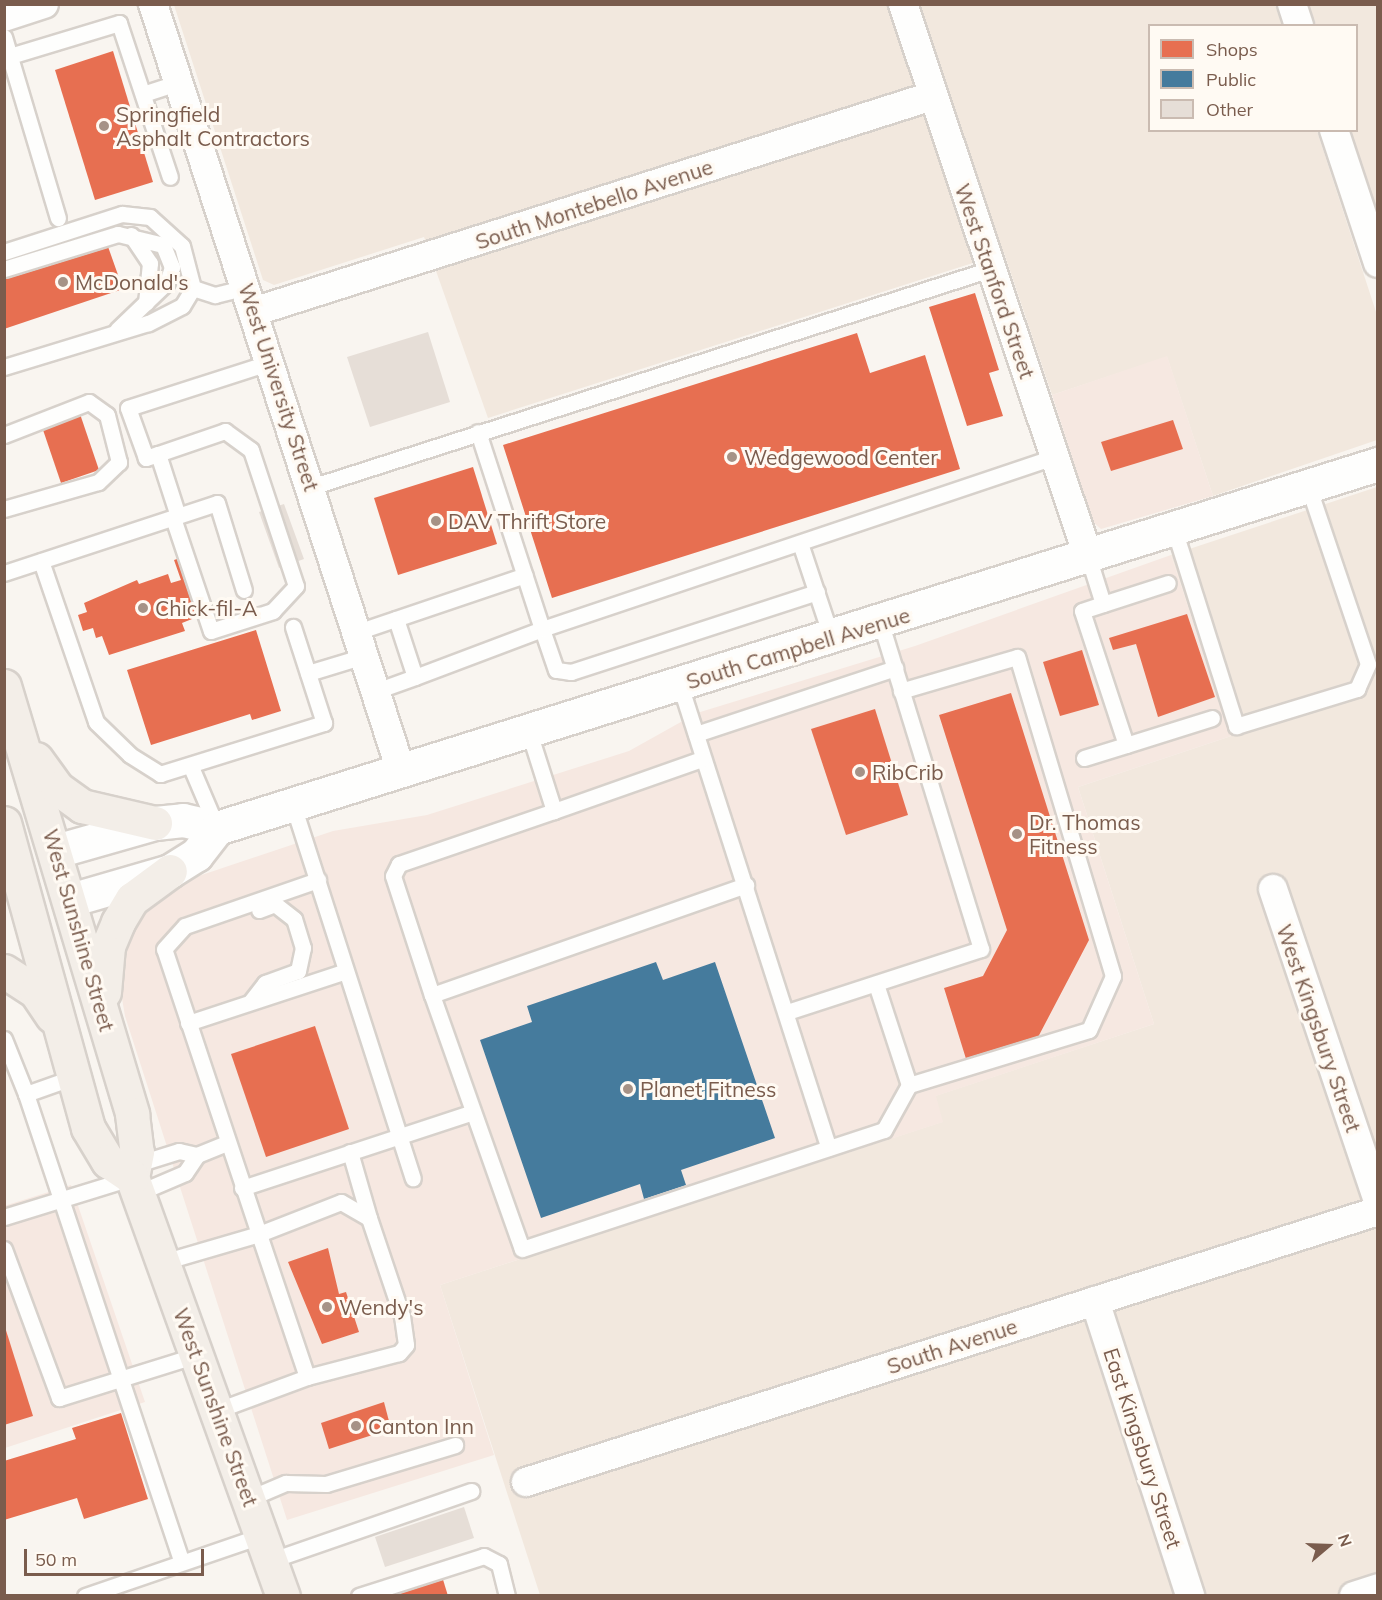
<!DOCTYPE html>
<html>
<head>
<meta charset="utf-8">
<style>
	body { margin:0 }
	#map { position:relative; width:1382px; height:1600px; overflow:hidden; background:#f9f5f0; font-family:Mulish,sans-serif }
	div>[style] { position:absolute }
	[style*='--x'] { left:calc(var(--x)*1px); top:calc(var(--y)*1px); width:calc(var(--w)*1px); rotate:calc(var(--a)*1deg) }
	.residential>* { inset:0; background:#f2e8de }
	.commercial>* { inset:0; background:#f6e8e1 }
	.shops>* { inset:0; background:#e76f51 }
	.public>* { inset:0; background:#457b9d }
	.building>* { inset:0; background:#e6ded7 }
	.roads { filter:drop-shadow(2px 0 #d7d1cb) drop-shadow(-2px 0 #d7d1cb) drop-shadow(0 2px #d7d1cb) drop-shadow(0 -2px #d7d1cb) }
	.service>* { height:15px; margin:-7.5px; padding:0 7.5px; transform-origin:7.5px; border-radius:7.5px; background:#fefefd }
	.minor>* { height:28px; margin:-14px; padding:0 14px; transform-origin:14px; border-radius:14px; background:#fefefd }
	.secondary>* { height:33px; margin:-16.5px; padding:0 16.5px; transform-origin:16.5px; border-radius:16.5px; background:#fefefd }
	.primary>* { height:33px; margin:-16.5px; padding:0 16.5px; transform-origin:16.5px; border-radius:16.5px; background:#f3eee8 }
	.dots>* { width:16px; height:16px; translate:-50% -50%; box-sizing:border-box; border:3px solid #fffaf3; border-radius:50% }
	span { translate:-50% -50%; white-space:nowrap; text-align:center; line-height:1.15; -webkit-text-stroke:6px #fffaf3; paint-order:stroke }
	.poi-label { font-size:21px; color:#7a5c4d }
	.left { translate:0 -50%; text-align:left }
	.street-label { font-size:21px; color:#7a5c4d }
	.frame { position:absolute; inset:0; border:6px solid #7a5c4d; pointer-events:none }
	.legend { position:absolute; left:1148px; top:24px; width:210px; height:108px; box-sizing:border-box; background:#fffaf3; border:2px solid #cabbb1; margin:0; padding:8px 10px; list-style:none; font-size:18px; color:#7a5c4d }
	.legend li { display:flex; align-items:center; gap:12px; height:30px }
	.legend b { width:30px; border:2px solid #cabbb1 }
	.north { position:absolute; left:1298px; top:1516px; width:60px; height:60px; -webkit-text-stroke:4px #fffaf3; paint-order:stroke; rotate:71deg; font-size:16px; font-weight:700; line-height:24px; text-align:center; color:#7a5c4d }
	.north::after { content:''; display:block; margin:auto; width:21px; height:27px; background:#7a5c4d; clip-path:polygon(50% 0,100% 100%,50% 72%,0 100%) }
	.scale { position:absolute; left:24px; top:1549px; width:180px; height:27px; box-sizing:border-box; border:3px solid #7a5c4d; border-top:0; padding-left:8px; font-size:18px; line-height:21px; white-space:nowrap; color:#7a5c4d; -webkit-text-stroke:4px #fffaf3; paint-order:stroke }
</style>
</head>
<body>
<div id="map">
	<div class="residential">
		<div style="clip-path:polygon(174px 5px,1275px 5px,1282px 25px,1150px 26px,1150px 130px,1317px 131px,1377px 315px,1377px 440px,1213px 496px,1167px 357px,1052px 395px,1004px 253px,488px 418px,424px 237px,274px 285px,263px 280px)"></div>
		<div style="clip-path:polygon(1309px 5px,1377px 5px,1377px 213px,1350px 131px,1356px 130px,1356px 26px,1316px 25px)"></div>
		<div style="clip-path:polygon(1377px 487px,1377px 1595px,540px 1595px,440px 1285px,942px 1122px,935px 1096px,1154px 1024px,1078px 787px,1231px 736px,1171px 555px)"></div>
	</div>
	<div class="commercial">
		<div style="clip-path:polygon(1167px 356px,1213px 496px,1101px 529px,1093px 522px,1052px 395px)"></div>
		<div style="clip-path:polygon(1171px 555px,1231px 736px,1078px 787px,1154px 1024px,936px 1096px,943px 1122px,440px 1285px,494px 1455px,287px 1520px,125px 1016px,119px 981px,125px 931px,157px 890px,333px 831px,427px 815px,629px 751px,697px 713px,915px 646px)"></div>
		<div style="clip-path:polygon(71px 1185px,145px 1402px,5px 1448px,4px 1206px)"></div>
	</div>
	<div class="shops">
		<div style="clip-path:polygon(113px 51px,153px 182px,95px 200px,55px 70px)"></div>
		<div style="clip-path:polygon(106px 241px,123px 289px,4px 329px,4px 275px)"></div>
		<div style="clip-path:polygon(975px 293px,999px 370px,989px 373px,1003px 416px,967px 426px,929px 307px)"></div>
		<div style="clip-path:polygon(857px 333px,870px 373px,925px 355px,960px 469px,552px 598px,503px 445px)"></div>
		<div style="clip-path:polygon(79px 411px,99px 470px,61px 483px,41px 424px)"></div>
		<div style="clip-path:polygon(1173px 420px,1183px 449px,1111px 471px,1101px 442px)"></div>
		<div style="clip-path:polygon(473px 467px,497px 544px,398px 575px,374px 498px)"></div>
		<div style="clip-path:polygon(183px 557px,202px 615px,182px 623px,185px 631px,109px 655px,102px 636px,96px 638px,93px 628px,83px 631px,78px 615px,87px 612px,84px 603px,137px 580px,139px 584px,168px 574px,171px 583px,181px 580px,174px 560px)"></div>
		<div style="clip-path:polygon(1187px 614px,1215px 697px,1158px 717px,1136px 644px,1113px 650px,1109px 638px)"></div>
		<div style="clip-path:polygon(256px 630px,281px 711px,252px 720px,250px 714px,151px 745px,127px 670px)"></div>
		<div style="clip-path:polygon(1082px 650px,1099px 705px,1060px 716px,1043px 662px)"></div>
		<div style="clip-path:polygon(1011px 693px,1089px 940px,1036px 1041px,967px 1062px,944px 988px,983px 976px,1007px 930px,939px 715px)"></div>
		<div style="clip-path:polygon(875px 709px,908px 815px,846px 835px,811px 729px)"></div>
		<div style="clip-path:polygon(315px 1026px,349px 1129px,266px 1157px,231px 1054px)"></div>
		<div style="clip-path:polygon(328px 1248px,339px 1294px,346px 1292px,359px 1332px,322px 1344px,288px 1262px)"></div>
		<div style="clip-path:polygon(4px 1324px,33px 1416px,4px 1425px)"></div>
		<div style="clip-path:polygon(384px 1402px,391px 1429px,329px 1449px,321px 1423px)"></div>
		<div style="clip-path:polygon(121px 1413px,148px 1499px,84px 1519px,77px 1498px,4px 1520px,4px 1461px,76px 1439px,72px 1428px)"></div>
		<div style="clip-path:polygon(441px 1573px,448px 1596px,374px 1596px)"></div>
	</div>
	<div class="public">
		<div style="clip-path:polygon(656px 962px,663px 980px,715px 962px,775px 1138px,681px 1170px,686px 1185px,644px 1199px,640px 1184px,541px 1218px,480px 1040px,532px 1022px,527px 1006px)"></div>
	</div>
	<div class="building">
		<div style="clip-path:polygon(428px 332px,450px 402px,370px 427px,347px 357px)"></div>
		<div style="clip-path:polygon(284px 504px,304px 559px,279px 568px,259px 512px)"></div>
		<div style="clip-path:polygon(464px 1507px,474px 1538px,385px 1567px,375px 1537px)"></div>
	</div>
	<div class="roads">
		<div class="service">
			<div style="--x:4;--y:37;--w:189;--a:73.4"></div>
			<div style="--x:10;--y:56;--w:114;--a:-16.8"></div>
			<div style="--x:119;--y:23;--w:162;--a:71.7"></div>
			<div style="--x:143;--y:94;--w:38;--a:-18"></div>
			<div style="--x:131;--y:235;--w:34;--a:56"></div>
			<div style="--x:150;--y:263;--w:40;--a:95.7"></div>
			<div style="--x:4;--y:252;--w:124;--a:-17.9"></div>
			<div style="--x:122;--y:214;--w:28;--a:6"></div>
			<div style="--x:150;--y:217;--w:43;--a:42.2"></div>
			<div style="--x:182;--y:246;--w:43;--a:75.3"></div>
			<div style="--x:193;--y:288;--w:21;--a:121"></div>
			<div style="--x:182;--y:306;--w:38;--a:153"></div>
			<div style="--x:148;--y:323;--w:151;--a:163"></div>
			<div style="--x:4;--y:269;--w:119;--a:-17.1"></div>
			<div style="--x:118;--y:234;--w:46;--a:13.7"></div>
			<div style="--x:163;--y:245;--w:24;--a:68"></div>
			<div style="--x:172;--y:267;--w:16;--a:108"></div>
			<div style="--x:167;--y:282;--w:69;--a:136.2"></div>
			<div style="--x:193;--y:288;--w:23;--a:18"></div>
			<div style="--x:215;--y:295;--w:33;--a:-14"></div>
			<div style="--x:4;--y:435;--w:91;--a:-21.2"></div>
			<div style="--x:89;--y:402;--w:22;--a:36"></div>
			<div style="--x:107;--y:415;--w:49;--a:75.7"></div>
			<div style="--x:119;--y:462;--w:29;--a:136"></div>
			<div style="--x:98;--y:482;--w:98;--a:164"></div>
			<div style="--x:158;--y:454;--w:71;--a:-18.9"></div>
			<div style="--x:225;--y:431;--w:32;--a:36"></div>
			<div style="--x:251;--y:450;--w:143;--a:71.7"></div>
			<div style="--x:296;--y:586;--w:34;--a:133"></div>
			<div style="--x:273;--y:611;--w:65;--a:162.1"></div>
			<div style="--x:211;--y:631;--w:119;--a:-108.6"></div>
			<div style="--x:311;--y:487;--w:714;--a:-17.78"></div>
			<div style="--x:178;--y:516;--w:65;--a:-107.9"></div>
			<div style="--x:158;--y:454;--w:13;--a:162"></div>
			<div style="--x:146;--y:458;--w:53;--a:-109.8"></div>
			<div style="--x:128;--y:408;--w:150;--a:-17.8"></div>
			<div style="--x:1174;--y:529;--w:207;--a:72.5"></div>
			<div style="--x:1236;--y:726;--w:127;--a:-17"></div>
			<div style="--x:1357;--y:689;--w:27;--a:-66"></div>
			<div style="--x:1368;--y:664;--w:188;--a:-108.6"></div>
			<div style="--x:800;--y:543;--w:101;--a:71.6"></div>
			<div style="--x:1088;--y:556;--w:50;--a:72.6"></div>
			<div style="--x:1103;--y:604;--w:68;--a:-17.9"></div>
			<div style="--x:41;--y:561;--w:170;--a:71.1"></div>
			<div style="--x:96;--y:722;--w:47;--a:44.1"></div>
			<div style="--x:130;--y:755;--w:36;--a:32"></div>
			<div style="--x:160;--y:774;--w:172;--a:-17.3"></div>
			<div style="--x:324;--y:723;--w:101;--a:-107.9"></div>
			<div style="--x:4;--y:573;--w:224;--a:-18.2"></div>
			<div style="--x:217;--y:503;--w:91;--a:72.8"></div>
			<div style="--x:817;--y:592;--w:259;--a:162"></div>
			<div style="--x:571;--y:672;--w:15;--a:-172"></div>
			<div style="--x:556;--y:670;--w:43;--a:-108.9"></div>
			<div style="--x:542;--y:629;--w:540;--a:-18.57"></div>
			<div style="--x:1103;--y:604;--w:22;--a:162"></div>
			<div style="--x:1082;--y:611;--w:141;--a:71.8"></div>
			<div style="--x:1126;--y:745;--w:90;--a:-17.4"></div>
			<div style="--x:396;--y:619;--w:61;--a:71.9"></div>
			<div style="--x:415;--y:677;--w:136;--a:-20.7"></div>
			<div style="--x:542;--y:629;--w:207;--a:-108"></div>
			<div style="--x:357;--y:632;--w:177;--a:-18.7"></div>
			<div style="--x:308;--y:673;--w:59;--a:-16.9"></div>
			<div style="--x:680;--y:685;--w:486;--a:72.2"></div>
			<div style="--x:376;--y:691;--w:41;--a:-19.7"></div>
			<div style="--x:529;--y:732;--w:83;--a:72.4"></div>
			<div style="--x:554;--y:811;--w:164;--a:161.1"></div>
			<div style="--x:399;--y:864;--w:13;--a:117"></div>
			<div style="--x:393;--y:876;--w:125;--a:71.9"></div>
			<div style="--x:432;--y:995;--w:333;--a:-19.3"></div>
			<div style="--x:696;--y:734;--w:210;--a:-18.3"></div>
			<div style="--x:1084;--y:758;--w:44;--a:-17.2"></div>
			<div style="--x:191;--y:767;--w:66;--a:66.9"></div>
			<div style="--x:293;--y:805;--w:392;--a:72.2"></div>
			<div style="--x:554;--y:811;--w:157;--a:-19.4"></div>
			<div style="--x:876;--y:984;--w:106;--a:71.9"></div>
			<div style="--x:432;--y:995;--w:269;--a:70.5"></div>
			<div style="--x:522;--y:1249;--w:381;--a:-18.2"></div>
			<div style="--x:884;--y:1130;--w:51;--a:-60.9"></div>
			<div style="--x:909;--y:1085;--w:188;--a:-17"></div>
			<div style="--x:1089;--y:1030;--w:59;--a:-66"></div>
			<div style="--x:1113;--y:976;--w:333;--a:-106.7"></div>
			<div style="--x:1017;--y:657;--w:121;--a:163.7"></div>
			<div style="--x:251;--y:1001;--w:23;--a:-52"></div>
			<div style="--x:265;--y:983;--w:35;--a:-20"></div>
			<div style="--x:298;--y:971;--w:24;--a:-78"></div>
			<div style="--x:303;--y:948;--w:30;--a:-107"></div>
			<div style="--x:294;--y:919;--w:24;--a:-142"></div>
			<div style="--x:275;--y:904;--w:17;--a:159"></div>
			<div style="--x:787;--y:1012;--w:204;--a:-18"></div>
			<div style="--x:981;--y:949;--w:341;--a:-107.1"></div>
			<div style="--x:188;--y:1023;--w:166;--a:-18.2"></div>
			<div style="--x:4;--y:1039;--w:59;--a:68.2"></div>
			<div style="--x:74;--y:1077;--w:51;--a:160.5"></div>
			<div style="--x:26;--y:1094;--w:493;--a:71.6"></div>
			<div style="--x:350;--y:1152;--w:69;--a:73.9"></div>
			<div style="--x:134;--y:1165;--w:47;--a:-17.3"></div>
			<div style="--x:179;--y:1151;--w:18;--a:13"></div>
			<div style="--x:197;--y:1155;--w:32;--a:-22"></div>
			<div style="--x:242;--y:1188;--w:243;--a:-18.2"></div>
			<div style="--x:138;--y:1193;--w:51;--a:-23.1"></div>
			<div style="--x:185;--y:1173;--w:22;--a:-56"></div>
			<div style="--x:341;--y:1202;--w:32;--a:30"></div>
			<div style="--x:369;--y:1218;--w:103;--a:71.4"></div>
			<div style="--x:402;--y:1316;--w:29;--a:82"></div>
			<div style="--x:406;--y:1345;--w:11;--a:131"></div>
			<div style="--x:399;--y:1353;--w:95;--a:165.4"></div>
			<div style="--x:307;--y:1377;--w:151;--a:-108.6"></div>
			<div style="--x:259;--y:1234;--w:88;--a:-21.3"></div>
			<div style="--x:4;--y:1217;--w:133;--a:-17.1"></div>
			<div style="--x:4;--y:1249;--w:159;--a:69.7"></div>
			<div style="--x:59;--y:1398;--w:145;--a:-17.3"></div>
			<div style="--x:163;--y:1262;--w:100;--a:-16.3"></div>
			<div style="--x:259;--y:1234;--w:300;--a:-108.4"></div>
			<div style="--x:164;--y:949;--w:31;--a:-48"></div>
			<div style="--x:185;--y:926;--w:141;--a:-19.1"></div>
			<div style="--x:218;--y:1410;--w:95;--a:-20.3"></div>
			<div style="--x:250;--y:1498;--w:39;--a:-23"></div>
			<div style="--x:286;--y:1483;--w:40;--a:1.4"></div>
			<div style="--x:326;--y:1484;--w:135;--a:-16.8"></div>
			<div style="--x:272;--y:1560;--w:211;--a:-19.1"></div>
			<div style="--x:85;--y:1596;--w:188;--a:-18.9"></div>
			<div style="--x:359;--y:1596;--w:131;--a:-17.7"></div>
			<div style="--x:484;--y:1556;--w:17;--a:28"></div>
			<div style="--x:499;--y:1564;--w:33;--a:76"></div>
		</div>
		<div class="minor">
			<div style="--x:153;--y:4;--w:806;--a:72.08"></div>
			<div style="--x:903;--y:4;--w:582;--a:71.47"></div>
			<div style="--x:1292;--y:4;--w:23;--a:72"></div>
			<div style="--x:4;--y:17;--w:42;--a:-18"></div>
			<div style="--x:1334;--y:130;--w:140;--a:71.7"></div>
			<div style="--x:256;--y:311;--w:709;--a:-17.64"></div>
			<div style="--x:1273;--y:889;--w:329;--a:71.4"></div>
			<div style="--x:1095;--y:1301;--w:310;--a:72.1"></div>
			<div style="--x:526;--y:1482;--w:894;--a:-17.64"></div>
			<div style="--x:1354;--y:1596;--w:25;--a:-18"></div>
		</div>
		<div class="secondary">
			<div style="--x:56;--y:851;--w:103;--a:-15.8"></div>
			<div style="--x:155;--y:823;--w:28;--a:-6"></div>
			<div style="--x:183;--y:820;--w:35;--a:13"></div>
			<div style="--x:217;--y:828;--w:1217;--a:-17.41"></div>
			<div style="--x:70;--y:900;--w:104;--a:-16.2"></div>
			<div style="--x:170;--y:871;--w:31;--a:-32"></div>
			<div style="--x:196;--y:855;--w:34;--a:-52"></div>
		</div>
		<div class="primary">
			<div style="--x:4;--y:686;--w:447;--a:73.3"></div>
			<div style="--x:132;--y:1114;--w:38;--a:83"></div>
			<div style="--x:137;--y:1152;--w:25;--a:101"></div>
			<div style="--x:132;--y:1177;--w:445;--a:70.2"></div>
			<div style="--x:36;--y:759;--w:36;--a:54"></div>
			<div style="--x:57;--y:788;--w:31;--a:36"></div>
			<div style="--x:82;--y:806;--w:75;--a:13.1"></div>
			<div style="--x:4;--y:823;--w:316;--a:74.6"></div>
			<div style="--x:88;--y:1128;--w:39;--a:59"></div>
			<div style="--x:108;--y:1161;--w:29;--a:34"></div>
			<div style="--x:4;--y:971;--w:38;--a:33"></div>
			<div style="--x:36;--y:992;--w:29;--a:56"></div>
			<div style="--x:104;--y:992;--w:46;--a:-85"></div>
			<div style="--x:108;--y:946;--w:26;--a:-67"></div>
			<div style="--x:118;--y:922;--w:27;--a:-59"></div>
			<div style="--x:132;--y:899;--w:47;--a:-36.4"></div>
		</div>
	</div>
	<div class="dots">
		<div style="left:104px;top:126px;background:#a69286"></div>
		<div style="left:63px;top:282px;background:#a69286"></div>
		<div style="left:732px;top:457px;background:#a69286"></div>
		<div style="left:436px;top:521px;background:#a69286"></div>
		<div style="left:143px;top:608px;background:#a69286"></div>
		<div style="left:860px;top:772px;background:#a69286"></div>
		<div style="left:1017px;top:834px;background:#a69286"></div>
		<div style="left:628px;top:1089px;background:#a69286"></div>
		<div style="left:327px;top:1307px;background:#a69286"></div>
		<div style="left:356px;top:1426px;background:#a69286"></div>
	</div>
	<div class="poi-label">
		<span class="left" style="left:116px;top:126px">Springfield<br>Asphalt Contractors</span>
		<span class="left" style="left:75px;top:282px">McDonald's</span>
		<span class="left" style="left:744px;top:457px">Wedgewood Center</span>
		<span class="left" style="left:448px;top:521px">DAV Thrift Store</span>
		<span class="left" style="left:155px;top:608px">Chick-fil-A</span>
		<span class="left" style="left:872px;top:772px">RibCrib</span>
		<span class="left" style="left:1029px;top:834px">Dr. Thomas<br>Fitness</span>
		<span class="left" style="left:640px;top:1089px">Planet Fitness</span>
		<span class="left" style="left:339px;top:1307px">Wendy's</span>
		<span class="left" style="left:368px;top:1426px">Canton Inn</span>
	</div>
	<div class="street-label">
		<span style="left:594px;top:204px;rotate:-18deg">South Montebello Avenue</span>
		<span style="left:995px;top:281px;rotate:71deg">West Stanford Street</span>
		<span style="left:279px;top:387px;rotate:72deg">West University Street</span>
		<span style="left:798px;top:648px;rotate:-17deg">South Campbell Avenue</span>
		<span style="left:79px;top:930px;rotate:74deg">West Sunshine Street</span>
		<span style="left:1319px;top:1028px;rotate:71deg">West Kingsbury Street</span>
		<span style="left:952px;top:1346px;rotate:-18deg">South Avenue</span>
		<span style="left:216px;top:1407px;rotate:70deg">West Sunshine Street</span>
		<span style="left:1143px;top:1448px;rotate:72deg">East Kingsbury Street</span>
	</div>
	<div class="frame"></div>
	<ul class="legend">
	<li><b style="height:16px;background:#e76f51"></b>Shops</li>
	<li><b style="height:16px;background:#457b9d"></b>Public</li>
	<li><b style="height:16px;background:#e6ded7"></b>Other</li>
	</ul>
	<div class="north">N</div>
	<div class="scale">50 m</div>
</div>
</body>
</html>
